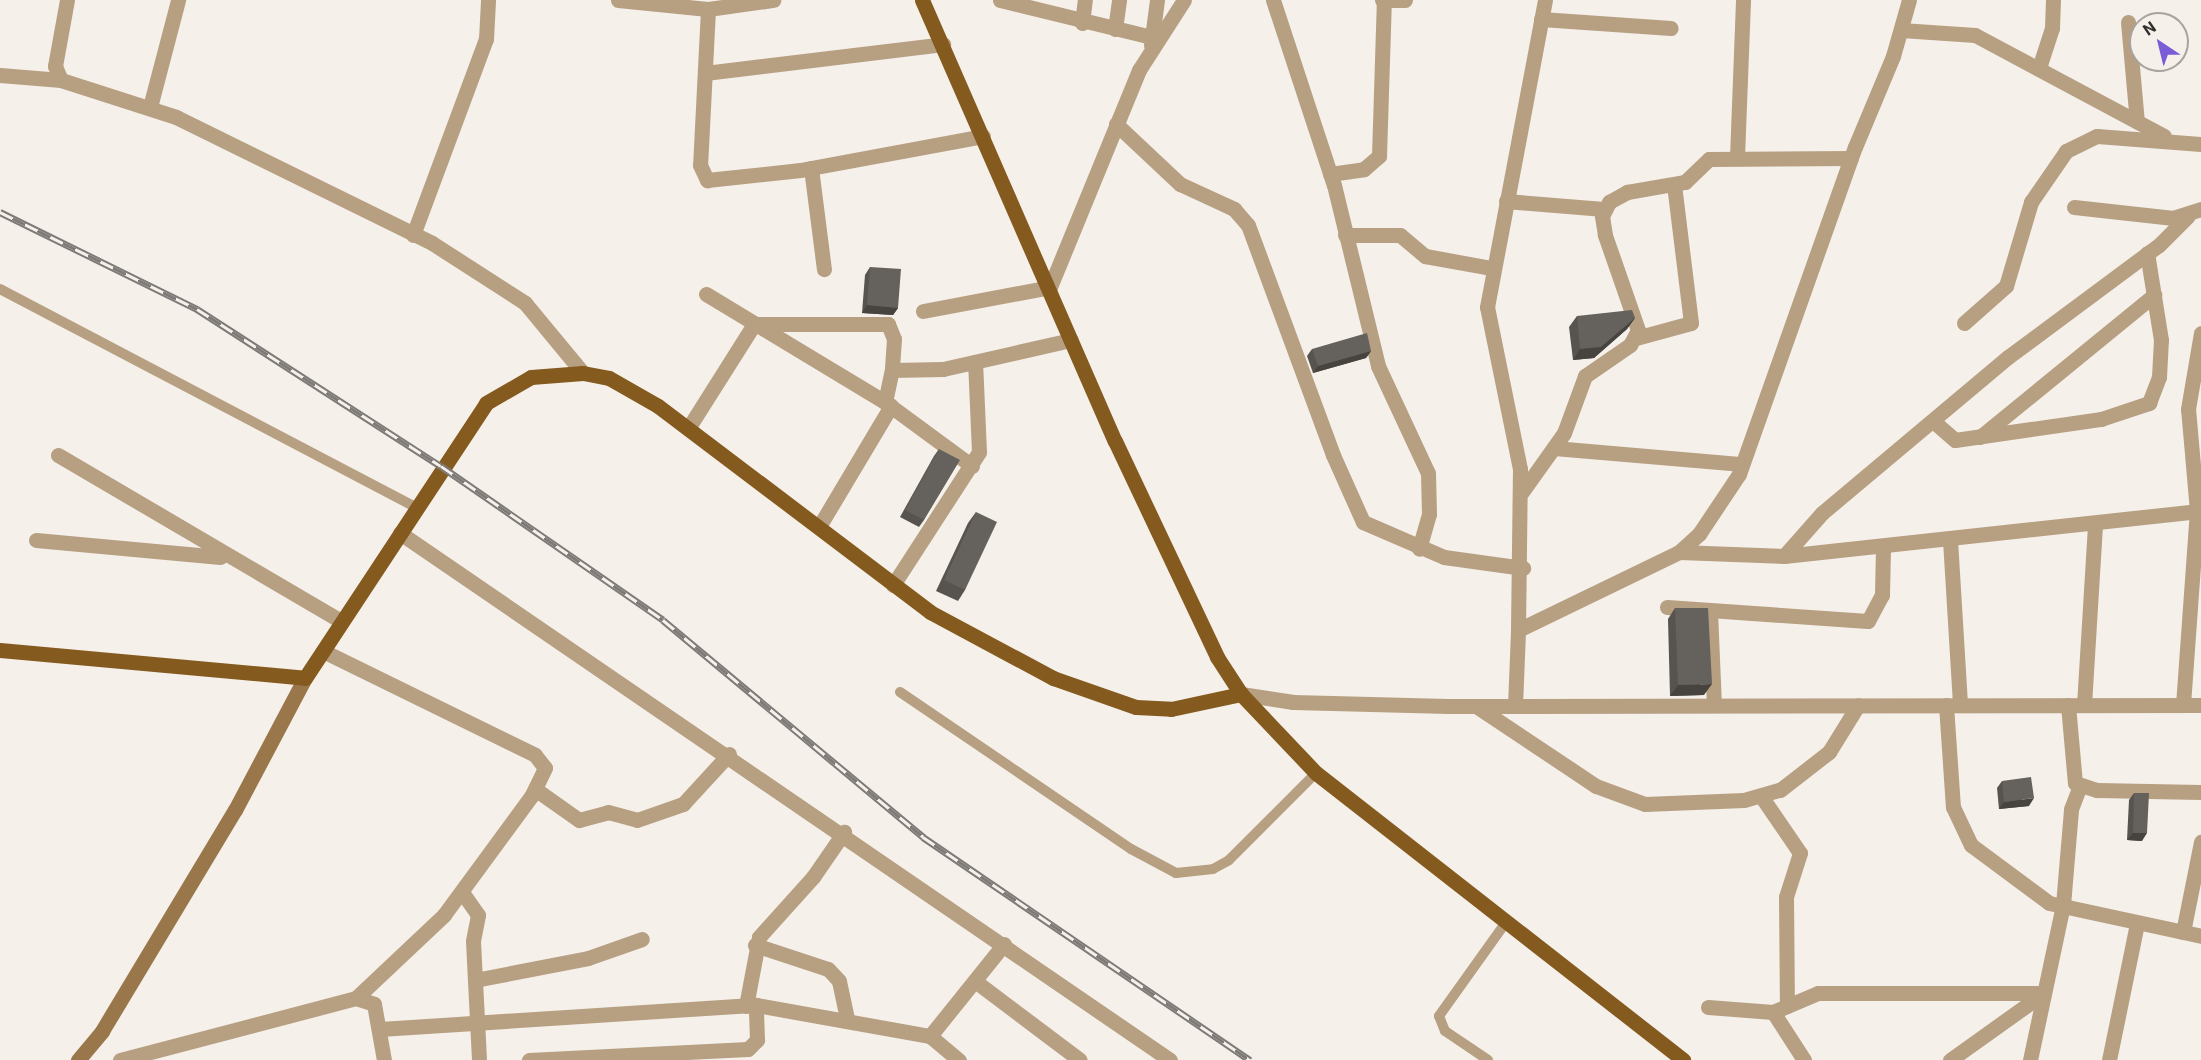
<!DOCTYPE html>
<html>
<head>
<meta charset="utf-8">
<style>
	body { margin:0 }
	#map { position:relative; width:2201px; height:1060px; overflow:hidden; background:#f5f0ea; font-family:Roboto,sans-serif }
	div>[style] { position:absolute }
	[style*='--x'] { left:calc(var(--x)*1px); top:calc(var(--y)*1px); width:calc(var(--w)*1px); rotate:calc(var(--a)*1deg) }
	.lane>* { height:10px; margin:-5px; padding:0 5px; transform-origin:5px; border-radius:5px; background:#b79f82 }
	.street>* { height:15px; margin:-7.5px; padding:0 7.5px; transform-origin:7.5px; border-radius:7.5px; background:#b79f82 }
	.secondary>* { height:15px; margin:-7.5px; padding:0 7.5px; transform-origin:7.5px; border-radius:7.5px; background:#9a774b }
	.primary>* { height:15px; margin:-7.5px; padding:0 7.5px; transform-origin:7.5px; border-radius:7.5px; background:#855a1e }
	.rail>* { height:7px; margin-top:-3.5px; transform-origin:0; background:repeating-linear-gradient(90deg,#f5f0ea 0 14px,#7e7a77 0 28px); box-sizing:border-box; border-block:2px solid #7e7a77 }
	.wall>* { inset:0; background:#57534f }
	.shaded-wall>* { inset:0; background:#474440 }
	.building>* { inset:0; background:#65615c }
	span { translate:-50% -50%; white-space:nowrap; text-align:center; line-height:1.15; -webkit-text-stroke:6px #f5f0ea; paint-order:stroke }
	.north { position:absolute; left:2129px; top:12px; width:60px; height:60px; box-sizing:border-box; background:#f5f0ea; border:2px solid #a7a39f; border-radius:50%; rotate:325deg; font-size:16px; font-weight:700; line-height:24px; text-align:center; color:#32302e }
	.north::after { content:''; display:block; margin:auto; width:21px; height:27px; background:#7a5cd7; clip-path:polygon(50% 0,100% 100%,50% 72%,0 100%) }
</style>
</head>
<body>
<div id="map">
	<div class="lane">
		<div style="--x:0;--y:289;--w:469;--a:27.7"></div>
		<div style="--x:900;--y:692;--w:279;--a:34.2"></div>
		<div style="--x:1131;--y:849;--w:51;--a:28.1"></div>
		<div style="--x:1176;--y:873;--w:37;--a:-6"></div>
		<div style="--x:1213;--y:869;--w:18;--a:-29"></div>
		<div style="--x:1229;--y:860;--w:123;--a:-45"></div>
		<div style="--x:1488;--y:1060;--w:52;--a:-146"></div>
		<div style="--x:1445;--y:1031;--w:16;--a:-112"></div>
		<div style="--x:1439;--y:1016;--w:112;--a:-54.5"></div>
	</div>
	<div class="street">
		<div style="--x:67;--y:0;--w:67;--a:100.3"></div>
		<div style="--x:55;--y:66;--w:15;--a:67"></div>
		<div style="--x:61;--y:80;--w:121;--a:17.8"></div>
		<div style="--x:176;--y:117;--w:285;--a:26.2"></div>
		<div style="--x:432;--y:243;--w:111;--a:32.8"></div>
		<div style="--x:525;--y:303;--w:91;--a:50.4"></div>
		<div style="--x:618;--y:0;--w:90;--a:5.7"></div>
		<div style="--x:708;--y:9;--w:66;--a:-7.9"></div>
		<div style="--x:1000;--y:0;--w:156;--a:13.7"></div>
		<div style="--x:1273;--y:0;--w:195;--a:71.8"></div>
		<div style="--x:1334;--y:185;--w:186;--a:76.3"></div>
		<div style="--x:1378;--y:366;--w:118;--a:65"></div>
		<div style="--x:1428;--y:473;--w:41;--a:88.6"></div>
		<div style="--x:1429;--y:514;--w:36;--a:106"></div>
		<div style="--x:1382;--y:0;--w:23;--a:0"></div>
		<div style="--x:708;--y:9;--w:156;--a:92.9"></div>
		<div style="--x:700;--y:165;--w:17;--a:65"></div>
		<div style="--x:707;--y:180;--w:94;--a:-6.1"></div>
		<div style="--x:800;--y:170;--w:186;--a:-10.5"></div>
		<div style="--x:1541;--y:19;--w:130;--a:4"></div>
		<div style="--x:2128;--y:22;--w:100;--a:84.9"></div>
		<div style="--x:1082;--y:23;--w:23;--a:-83"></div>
		<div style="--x:1115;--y:29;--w:29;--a:-82"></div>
		<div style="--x:1901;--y:30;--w:74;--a:3.9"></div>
		<div style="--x:1975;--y:35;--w:214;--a:28.1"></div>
		<div style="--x:1151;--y:45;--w:45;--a:-82.4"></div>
		<div style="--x:2039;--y:68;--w:42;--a:-72"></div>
		<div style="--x:2052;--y:28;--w:28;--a:-88"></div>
		<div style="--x:705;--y:73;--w:240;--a:-6.9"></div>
		<div style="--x:0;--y:75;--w:61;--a:4.7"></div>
		<div style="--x:150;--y:107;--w:111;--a:-75.3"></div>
		<div style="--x:1116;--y:124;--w:88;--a:43.2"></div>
		<div style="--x:1180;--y:184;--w:60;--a:24.8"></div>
		<div style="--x:1234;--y:209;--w:21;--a:49"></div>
		<div style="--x:1248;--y:225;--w:245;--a:69.7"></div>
		<div style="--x:1333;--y:455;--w:73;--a:65.9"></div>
		<div style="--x:1363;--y:522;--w:88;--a:23.4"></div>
		<div style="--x:1444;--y:557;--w:80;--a:7.9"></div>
		<div style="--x:1737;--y:157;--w:157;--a:-87.8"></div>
		<div style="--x:811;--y:168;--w:102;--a:82.7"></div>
		<div style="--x:1330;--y:174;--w:34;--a:-8"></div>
		<div style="--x:1364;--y:169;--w:20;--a:-41"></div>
		<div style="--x:1379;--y:156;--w:156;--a:-88.2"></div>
		<div style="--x:1506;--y:201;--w:98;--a:4.7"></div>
		<div style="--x:2074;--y:207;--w:100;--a:6.3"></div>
		<div style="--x:2173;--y:218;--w:29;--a:-18"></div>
		<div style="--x:413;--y:235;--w:209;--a:-69.6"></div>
		<div style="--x:486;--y:39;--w:39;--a:-87"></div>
		<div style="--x:1345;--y:235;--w:55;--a:0"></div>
		<div style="--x:1400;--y:235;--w:33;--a:40"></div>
		<div style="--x:1425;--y:256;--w:68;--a:10.2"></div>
		<div style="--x:706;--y:294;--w:209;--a:31.1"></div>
		<div style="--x:885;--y:402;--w:33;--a:-78"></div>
		<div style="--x:892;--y:370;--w:51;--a:-1.1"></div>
		<div style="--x:943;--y:369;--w:131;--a:-12.8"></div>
		<div style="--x:923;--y:311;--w:129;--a:-10.7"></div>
		<div style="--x:1050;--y:287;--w:235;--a:-67.7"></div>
		<div style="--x:1139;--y:70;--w:83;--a:-57.3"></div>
		<div style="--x:1964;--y:323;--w:56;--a:-41.4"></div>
		<div style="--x:2006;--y:286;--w:88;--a:-73.4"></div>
		<div style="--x:2031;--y:202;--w:62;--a:-55.5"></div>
		<div style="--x:2066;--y:151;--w:34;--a:-26"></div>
		<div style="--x:2097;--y:136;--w:104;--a:4.4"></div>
		<div style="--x:1636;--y:338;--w:57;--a:-15.3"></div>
		<div style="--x:1691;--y:323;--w:139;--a:-97"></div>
		<div style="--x:885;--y:402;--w:108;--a:36.3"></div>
		<div style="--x:1933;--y:421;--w:29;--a:41"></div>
		<div style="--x:1955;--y:440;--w:148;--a:-8.2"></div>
		<div style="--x:2101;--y:419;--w:51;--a:-18.4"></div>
		<div style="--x:2149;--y:403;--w:28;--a:-69"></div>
		<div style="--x:2159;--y:377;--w:37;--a:-87"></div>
		<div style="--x:2161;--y:340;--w:88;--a:-99.1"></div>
		<div style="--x:689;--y:427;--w:122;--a:-57.7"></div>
		<div style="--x:754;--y:324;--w:134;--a:0"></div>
		<div style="--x:888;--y:324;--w:16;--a:68"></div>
		<div style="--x:894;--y:339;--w:31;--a:94"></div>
		<div style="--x:1980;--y:437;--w:225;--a:-39.2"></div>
		<div style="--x:1554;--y:448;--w:189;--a:4.9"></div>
		<div style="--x:58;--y:455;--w:328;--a:30.4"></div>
		<div style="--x:1522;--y:492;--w:72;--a:-54.6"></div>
		<div style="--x:1564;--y:433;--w:61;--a:-69.8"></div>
		<div style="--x:1585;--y:376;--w:55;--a:-34.6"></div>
		<div style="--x:1630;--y:345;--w:17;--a:-62"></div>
		<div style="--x:1638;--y:330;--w:101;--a:-109.2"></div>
		<div style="--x:1605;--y:235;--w:19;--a:-99"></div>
		<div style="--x:1602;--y:216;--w:16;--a:-63"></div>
		<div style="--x:1609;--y:202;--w:21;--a:-29"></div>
		<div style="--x:1627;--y:192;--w:59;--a:-9.8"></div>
		<div style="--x:1685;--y:182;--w:33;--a:-44"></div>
		<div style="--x:1709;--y:159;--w:142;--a:-0.4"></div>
		<div style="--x:820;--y:525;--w:139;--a:-59.2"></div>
		<div style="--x:400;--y:533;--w:933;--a:34.39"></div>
		<div style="--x:36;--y:540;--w:185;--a:5.3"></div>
		<div style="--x:1950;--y:540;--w:165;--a:86.5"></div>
		<div style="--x:1679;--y:552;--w:105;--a:2.2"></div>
		<div style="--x:1784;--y:556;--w:415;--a:-6.2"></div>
		<div style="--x:1784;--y:556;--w:57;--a:-48.5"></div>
		<div style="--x:1822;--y:513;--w:243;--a:-40"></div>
		<div style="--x:2008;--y:357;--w:188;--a:-36.6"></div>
		<div style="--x:2159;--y:245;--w:41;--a:-45"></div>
		<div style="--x:893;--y:585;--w:158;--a:-57.1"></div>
		<div style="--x:979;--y:452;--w:90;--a:-92.5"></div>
		<div style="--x:1667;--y:607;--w:201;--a:4"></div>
		<div style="--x:1868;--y:621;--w:30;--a:-62"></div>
		<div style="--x:1882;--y:595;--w:48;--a:-88.8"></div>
		<div style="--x:1710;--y:611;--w:94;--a:87.6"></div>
		<div style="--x:1518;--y:630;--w:161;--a:-89.3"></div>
		<div style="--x:1520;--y:469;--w:165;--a:-101.5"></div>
		<div style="--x:1487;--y:307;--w:312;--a:-79.3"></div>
		<div style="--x:323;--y:651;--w:236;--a:26.1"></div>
		<div style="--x:535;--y:755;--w:16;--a:52"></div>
		<div style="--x:545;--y:768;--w:30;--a:116"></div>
		<div style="--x:532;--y:795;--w:149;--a:126.3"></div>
		<div style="--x:444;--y:915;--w:121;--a:136.7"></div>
		<div style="--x:1241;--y:694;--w:53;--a:8.7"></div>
		<div style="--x:1293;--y:702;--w:155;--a:1.5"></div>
		<div style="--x:1448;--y:706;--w:753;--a:-0.08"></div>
		<div style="--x:1946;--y:705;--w:102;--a:86.1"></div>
		<div style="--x:1953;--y:807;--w:42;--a:64.7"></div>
		<div style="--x:1971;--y:845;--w:97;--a:36.6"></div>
		<div style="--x:2049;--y:903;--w:156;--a:12.2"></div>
		<div style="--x:2068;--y:705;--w:78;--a:84.9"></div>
		<div style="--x:2075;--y:783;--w:23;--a:18"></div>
		<div style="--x:2097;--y:790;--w:104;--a:1.1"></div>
		<div style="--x:2084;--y:705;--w:182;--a:-86.5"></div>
		<div style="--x:2183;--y:705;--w:195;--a:-85.9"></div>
		<div style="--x:2197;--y:511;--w:102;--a:-95"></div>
		<div style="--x:2188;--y:409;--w:77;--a:-80.3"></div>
		<div style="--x:1476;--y:706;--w:144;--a:33.7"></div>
		<div style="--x:1596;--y:786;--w:52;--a:20.2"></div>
		<div style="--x:1645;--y:804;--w:99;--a:-2.3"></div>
		<div style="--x:1744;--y:800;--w:37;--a:-16"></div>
		<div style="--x:1780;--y:790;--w:62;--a:-37.8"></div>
		<div style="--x:1829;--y:752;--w:55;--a:-58.3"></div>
		<div style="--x:1515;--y:706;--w:76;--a:-87.7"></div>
		<div style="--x:1518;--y:630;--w:179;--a:-25.8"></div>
		<div style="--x:1679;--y:552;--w:27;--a:-42"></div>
		<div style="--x:1699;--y:534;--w:72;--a:-56.3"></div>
		<div style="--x:1739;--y:474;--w:347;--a:-70.5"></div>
		<div style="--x:1855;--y:147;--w:99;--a:-67.3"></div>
		<div style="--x:1893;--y:56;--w:58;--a:-74.1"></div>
		<div style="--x:535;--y:789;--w:54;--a:35.2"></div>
		<div style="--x:579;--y:820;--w:30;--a:-15"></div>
		<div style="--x:608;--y:812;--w:30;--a:15"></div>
		<div style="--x:637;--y:820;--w:49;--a:-19.2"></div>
		<div style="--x:683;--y:804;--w:68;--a:-47.4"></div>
		<div style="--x:1761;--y:796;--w:69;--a:55.6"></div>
		<div style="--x:1800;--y:853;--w:46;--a:107.7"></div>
		<div style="--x:1786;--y:897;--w:109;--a:89.5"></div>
		<div style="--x:462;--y:892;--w:28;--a:55"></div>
		<div style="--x:478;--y:915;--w:26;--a:101"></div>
		<div style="--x:473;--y:941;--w:119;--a:87.1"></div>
		<div style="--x:2183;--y:932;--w:92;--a:-78.7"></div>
		<div style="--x:755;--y:945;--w:77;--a:18.2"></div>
		<div style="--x:828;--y:969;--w:16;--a:47"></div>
		<div style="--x:839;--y:981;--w:38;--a:78"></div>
		<div style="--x:475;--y:980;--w:115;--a:-11"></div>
		<div style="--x:588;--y:958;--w:57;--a:-19.4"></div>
		<div style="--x:975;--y:981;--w:131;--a:37"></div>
		<div style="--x:746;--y:1006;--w:70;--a:-79.3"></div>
		<div style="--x:759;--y:937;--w:81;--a:-48"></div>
		<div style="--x:813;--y:877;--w:55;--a:-55.4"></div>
		<div style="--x:1708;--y:1007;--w:65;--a:4.4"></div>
		<div style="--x:1773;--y:1012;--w:57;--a:57.1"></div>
		<div style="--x:1773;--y:1012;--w:49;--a:-22.9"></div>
		<div style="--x:1818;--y:993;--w:226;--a:0"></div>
		<div style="--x:380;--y:1029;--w:377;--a:-3.7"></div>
		<div style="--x:756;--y:1005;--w:177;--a:10.1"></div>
		<div style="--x:930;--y:1036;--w:118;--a:-51.2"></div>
		<div style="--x:930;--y:1036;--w:38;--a:40"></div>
		<div style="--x:120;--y:1060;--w:244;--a:-14.7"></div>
		<div style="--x:356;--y:998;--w:19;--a:18"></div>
		<div style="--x:374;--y:1004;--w:57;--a:79.9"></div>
		<div style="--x:529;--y:1060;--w:219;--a:-2.9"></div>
		<div style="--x:748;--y:1049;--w:13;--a:-45"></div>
		<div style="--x:757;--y:1040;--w:35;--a:-92"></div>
		<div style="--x:1950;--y:1060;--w:115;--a:-35.5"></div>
		<div style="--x:2030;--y:1060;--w:158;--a:-78"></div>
		<div style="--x:2063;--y:905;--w:96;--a:-85.2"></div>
		<div style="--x:2071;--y:809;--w:25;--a:-69"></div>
		<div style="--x:2109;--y:1060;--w:140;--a:-78.4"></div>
	</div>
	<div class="secondary">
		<div style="--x:78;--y:1060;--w:38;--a:-50"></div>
		<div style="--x:102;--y:1031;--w:258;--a:-59"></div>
		<div style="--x:235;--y:810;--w:149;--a:-62.1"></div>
	</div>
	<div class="primary">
		<div style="--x:922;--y:0;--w:481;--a:66.4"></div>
		<div style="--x:1115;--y:441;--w:239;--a:64.7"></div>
		<div style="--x:1217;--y:657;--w:44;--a:57"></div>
		<div style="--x:1241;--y:694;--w:109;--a:46.5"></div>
		<div style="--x:1316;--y:773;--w:466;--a:38"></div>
		<div style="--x:0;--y:650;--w:306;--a:5.2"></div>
		<div style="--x:305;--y:678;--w:329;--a:-56.6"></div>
		<div style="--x:486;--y:403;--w:52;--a:-30"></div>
		<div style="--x:531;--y:377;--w:52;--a:-4.4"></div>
		<div style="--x:583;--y:373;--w:26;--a:11"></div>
		<div style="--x:609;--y:378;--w:56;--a:29.7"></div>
		<div style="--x:658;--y:406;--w:341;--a:37.1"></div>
		<div style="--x:930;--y:612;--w:140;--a:28.2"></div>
		<div style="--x:1053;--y:678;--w:88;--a:19.3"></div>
		<div style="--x:1136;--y:707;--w:35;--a:3"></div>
		<div style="--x:1171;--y:709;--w:72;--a:-12.1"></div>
	</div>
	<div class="rail">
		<div style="--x:0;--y:212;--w:220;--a:26.2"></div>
		<div style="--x:197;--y:309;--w:290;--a:32.8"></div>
		<div style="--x:441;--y:466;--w:270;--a:34.7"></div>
		<div style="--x:663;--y:620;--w:339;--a:39.8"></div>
		<div style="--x:923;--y:837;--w:396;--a:34.3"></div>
	</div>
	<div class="wall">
		<div style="clip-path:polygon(870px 267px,898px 308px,893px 315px,862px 313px,865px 275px)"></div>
		<div style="clip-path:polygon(1577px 316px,1635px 318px,1627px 329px,1594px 358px,1573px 360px,1569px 327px)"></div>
		<div style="clip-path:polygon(1312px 349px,1371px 351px,1366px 358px,1313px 373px,1307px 356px)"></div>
		<div style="clip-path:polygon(939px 449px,924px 520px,919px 527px,900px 517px,934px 456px)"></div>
		<div style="clip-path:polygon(976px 512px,965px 590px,958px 601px,936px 591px,968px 523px)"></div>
		<div style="clip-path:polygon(1675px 608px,1704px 695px,1670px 696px,1668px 619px)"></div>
		<div style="clip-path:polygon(2002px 781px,2029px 806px,1999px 809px,1997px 788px)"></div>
		<div style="clip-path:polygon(2134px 793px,2142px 841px,2127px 840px,2129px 800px)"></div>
	</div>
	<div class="shaded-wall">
		<div style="clip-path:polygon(867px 305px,898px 308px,893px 315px,862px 313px)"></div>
		<div style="clip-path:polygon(1635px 318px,1627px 329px,1594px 358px,1573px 360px,1580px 349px)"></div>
		<div style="clip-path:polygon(1371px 351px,1366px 358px,1313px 373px,1318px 366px)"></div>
		<div style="clip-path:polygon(1712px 684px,1704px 695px,1670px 696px,1678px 685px)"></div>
		<div style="clip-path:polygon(2034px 798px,2029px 806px,1999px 809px,2004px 802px)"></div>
		<div style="clip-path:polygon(2133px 833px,2147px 833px,2142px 841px,2127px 840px)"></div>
	</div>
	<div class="building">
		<div style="clip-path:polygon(870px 267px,901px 269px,898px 308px,867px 305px)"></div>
		<div style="clip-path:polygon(1632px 310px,1635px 318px,1601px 347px,1580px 349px,1577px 316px)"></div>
		<div style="clip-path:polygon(1367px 333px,1371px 351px,1318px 366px,1312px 349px)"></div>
		<div style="clip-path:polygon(939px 449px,960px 460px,924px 520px,905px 510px)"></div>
		<div style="clip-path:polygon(976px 512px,997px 522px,965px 590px,944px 580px)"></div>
		<div style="clip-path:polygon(1675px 608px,1708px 608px,1712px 684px,1678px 685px)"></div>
		<div style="clip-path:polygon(2031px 777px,2034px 798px,2004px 802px,2002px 781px)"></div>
		<div style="clip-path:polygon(2134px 793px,2149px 793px,2147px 833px,2133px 833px)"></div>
	</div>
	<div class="north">N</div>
</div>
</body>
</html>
